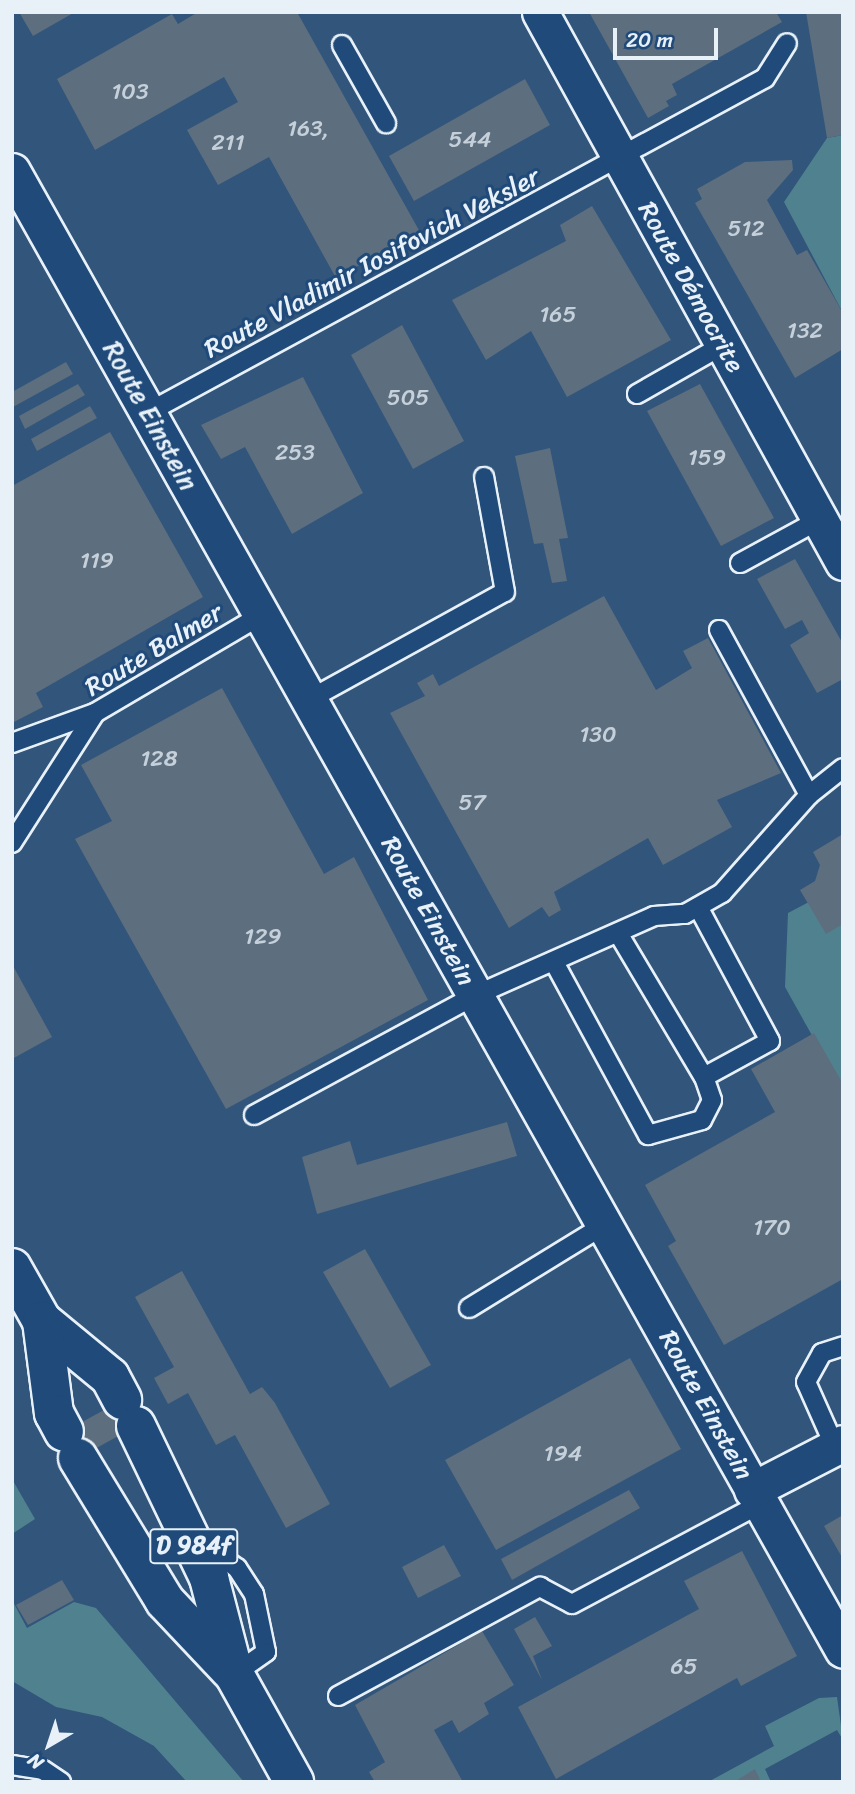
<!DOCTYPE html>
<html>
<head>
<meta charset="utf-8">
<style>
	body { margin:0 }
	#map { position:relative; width:855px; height:1794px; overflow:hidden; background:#32557b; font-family:Sriracha,sans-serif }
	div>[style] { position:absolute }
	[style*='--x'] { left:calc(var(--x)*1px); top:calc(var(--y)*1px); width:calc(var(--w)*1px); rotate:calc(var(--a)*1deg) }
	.green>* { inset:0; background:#4f828e }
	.building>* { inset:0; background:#5d6e7e }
	.roads { filter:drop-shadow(2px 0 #e8f1f8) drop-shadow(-2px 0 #e8f1f8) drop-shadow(0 2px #e8f1f8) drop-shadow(0 -2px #e8f1f8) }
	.service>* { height:18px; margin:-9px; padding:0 9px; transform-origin:9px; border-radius:9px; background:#1f4a7a }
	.minor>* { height:35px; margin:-17.5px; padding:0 17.5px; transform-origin:17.5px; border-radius:17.5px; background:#1f4a7a }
	.primary>* { height:38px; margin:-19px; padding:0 19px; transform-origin:19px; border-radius:19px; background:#1f4a7a }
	span { translate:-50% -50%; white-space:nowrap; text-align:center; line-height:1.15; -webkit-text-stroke:6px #1f4a7a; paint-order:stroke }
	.number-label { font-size:23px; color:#c5d0da }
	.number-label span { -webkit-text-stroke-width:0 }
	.shield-label span { padding:2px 5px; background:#1f4a7a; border:2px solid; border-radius:5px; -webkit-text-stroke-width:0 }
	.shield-label { font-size:24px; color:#e8f1f8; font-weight:700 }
	.street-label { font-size:26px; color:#e8f1f8 }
	.frame { position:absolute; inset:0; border:14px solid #e8f1f8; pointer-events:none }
	.north { position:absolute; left:14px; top:1710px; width:70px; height:70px; -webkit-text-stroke:5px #1f4a7a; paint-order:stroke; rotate:219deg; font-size:19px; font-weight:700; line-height:28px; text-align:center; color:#e8f1f8 }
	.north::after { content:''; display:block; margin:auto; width:24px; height:32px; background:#e8f1f8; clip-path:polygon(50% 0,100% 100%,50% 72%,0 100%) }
	.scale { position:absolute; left:613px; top:28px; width:105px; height:32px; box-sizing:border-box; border:4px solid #e8f1f8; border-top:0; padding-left:9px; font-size:21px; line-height:24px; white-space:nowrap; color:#e8f1f8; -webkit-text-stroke:5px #1f4a7a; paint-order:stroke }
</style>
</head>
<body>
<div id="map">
	<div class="green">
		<div style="clip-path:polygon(843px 135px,843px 313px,784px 202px,827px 138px)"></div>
		<div style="clip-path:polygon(843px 884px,843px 1091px,785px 987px,788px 913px)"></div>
		<div style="clip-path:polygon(12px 1479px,35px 1519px,12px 1534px)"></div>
		<div style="clip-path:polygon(12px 1600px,27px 1628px,74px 1602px,96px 1608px,244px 1782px,187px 1782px,154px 1746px,102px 1717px,56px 1707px,12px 1681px)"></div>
		<div style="clip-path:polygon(837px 1697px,843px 1740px,837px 1730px,765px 1769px,771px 1782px,708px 1782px,774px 1746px,765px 1726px,819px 1698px)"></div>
	</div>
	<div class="building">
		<div style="clip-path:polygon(19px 12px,75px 12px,33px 36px)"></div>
		<div style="clip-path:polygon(198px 12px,297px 12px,420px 232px,336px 278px,269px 157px,218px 185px,187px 130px,238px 102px,224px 77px,95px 150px,57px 79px,172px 14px,178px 24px)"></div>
		<div style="clip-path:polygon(589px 12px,776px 12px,782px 22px,672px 84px,677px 95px,666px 101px,669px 106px,648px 118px)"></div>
		<div style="clip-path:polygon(806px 12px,843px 12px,843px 135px,827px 138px)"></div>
		<div style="clip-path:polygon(525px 79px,550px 125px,414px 201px,389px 156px)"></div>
		<div style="clip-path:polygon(792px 160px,793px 170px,767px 200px,797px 255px,807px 250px,843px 313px,843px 349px,795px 378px,695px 203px,702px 199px,697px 189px,745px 162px)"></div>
		<div style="clip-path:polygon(592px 206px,671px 340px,567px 397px,531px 331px,486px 360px,452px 300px,566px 241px,560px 225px)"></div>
		<div style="clip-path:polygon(402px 325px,464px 441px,413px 469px,351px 355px)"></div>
		<div style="clip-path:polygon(66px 362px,73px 374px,13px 407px,12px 392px)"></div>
		<div style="clip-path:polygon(303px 377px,363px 493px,292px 534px,245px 447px,221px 459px,201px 425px)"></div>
		<div style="clip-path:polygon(78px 384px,85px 395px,25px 429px,19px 416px)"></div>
		<div style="clip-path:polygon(700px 384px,774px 518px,721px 546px,647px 411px)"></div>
		<div style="clip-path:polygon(90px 406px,97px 418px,37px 451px,31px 439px)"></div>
		<div style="clip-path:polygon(110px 432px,203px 597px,36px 693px,43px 707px,12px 723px,12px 486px)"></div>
		<div style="clip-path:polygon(550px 448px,568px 538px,559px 539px,567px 581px,552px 583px,543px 543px,534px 544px,515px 456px)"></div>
		<div style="clip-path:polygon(795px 559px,843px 644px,843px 679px,817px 693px,790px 645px,809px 633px,802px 620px,785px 629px,757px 579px)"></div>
		<div style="clip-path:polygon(604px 596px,656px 690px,692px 668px,683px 651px,708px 638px,781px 773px,717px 800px,732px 827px,663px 865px,648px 838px,554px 892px,561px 910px,549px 917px,542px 907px,509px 928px,390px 713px,425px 696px,417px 683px,433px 674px,439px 686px)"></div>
		<div style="clip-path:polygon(222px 688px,324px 874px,354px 857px,428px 1000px,226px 1109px,75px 839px,112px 821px,81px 765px)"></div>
		<div style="clip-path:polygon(843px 834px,843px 924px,826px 934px,800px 890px,815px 881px,820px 865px,813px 852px)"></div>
		<div style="clip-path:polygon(12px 964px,52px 1037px,12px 1059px)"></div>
		<div style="clip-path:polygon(814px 1033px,843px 1084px,843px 1279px,724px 1345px,668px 1246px,676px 1241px,645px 1185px,775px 1112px,751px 1069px)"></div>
		<div style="clip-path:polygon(507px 1122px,517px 1156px,317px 1214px,302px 1157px,350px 1141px,357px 1165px)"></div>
		<div style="clip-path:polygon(365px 1249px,431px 1365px,390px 1388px,323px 1272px)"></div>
		<div style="clip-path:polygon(182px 1271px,250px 1394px,262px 1387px,275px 1403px,330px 1504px,286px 1528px,235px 1435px,216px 1445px,188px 1393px,168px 1404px,154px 1378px,174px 1367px,135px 1297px)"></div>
		<div style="clip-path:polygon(630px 1358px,681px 1449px,496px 1550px,445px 1460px)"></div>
		<div style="clip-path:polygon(124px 1399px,138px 1425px,75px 1460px,64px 1432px)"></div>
		<div style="clip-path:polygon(629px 1490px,640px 1508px,512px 1580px,501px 1559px)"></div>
		<div style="clip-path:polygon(843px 1515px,843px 1559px,824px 1526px)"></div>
		<div style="clip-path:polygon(444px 1545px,461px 1576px,418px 1598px,402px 1567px)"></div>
		<div style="clip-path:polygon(742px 1551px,797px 1656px,741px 1686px,737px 1678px,556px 1779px,518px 1707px,699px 1609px,684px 1581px)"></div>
		<div style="clip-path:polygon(62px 1580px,74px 1600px,28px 1625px,16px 1605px)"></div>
		<div style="clip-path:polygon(535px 1617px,552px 1646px,533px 1656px,542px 1680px,514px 1629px)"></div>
		<div style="clip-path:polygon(482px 1631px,514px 1685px,484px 1703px,489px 1714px,459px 1733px,452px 1720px,434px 1730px,463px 1782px,375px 1782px,369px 1772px,385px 1762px,355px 1705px)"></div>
		<div style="clip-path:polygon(755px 1769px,761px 1782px,734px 1782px)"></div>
	</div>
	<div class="roads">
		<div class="service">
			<div style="--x:342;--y:45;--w:90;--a:60.6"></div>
			<div style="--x:637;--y:394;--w:99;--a:-29.7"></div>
			<div style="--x:147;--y:413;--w:703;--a:-28.46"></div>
			<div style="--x:765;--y:78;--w:41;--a:-57.8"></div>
			<div style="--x:740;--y:563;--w:90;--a:-28.6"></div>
			<div style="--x:719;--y:630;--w:188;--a:61.4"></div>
			<div style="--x:310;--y:699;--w:222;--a:-28.8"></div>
			<div style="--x:505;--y:592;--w:117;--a:-100.3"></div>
			<div style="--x:12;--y:743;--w:88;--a:-19.9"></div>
			<div style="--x:12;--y:843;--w:154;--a:-57.4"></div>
			<div style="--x:95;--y:713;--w:195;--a:-30.5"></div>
			<div style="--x:618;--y:933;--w:168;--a:59.2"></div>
			<div style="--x:704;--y:1077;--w:75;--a:-28.6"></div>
			<div style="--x:770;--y:1041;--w:152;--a:-118.2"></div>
			<div style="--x:554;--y:962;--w:197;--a:61.5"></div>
			<div style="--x:648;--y:1135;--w:56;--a:-15.5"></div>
			<div style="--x:702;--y:1120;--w:22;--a:-63"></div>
			<div style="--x:712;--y:1100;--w:24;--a:-109"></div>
			<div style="--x:254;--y:1115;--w:252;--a:-28.4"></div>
			<div style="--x:476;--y:995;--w:195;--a:-23.9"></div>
			<div style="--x:654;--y:916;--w:31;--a:-4"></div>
			<div style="--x:685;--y:914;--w:43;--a:-29.6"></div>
			<div style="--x:722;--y:893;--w:131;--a:-48.4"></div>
			<div style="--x:809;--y:795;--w:43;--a:-38.5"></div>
			<div style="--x:469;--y:1308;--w:161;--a:-31.5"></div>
			<div style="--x:835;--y:1447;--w:71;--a:-114"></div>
			<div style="--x:806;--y:1382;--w:33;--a:-61"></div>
			<div style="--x:822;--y:1353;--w:22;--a:-18"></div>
			<div style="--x:197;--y:1540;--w:49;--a:35"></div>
			<div style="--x:237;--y:1568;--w:31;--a:57"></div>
			<div style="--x:254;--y:1594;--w:59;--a:78.3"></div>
			<div style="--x:266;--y:1652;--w:39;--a:145"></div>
			<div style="--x:338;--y:1696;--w:230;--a:-28.4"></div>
			<div style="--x:540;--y:1587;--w:36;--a:28"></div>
			<div style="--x:572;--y:1604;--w:213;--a:-28"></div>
			<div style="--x:12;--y:1765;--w:31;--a:9"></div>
			<div style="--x:43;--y:1770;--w:22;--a:34"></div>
		</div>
		<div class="minor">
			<div style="--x:540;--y:12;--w:628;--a:61.15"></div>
			<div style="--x:12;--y:171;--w:1696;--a:60.67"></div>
			<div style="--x:752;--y:1490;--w:102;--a:-27.3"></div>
		</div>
		<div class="primary">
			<div style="--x:12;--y:1268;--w:61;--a:60.5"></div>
			<div style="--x:42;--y:1321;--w:88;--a:39.5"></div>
			<div style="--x:110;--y:1377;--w:26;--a:62"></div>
			<div style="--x:42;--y:1321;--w:93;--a:82.6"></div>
			<div style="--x:54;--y:1413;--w:21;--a:62"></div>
			<div style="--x:136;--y:1426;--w:169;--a:64.3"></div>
			<div style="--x:209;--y:1578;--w:99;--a:75.4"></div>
			<div style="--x:234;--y:1674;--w:124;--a:60.9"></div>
			<div style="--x:78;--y:1458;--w:167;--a:58.7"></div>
			<div style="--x:165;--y:1601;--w:95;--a:46.7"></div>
		</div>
	</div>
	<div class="number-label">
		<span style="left:130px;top:92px">103</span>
		<span style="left:308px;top:129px">163,</span>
		<span style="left:470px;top:140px">544</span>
		<span style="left:228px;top:143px">211</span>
		<span style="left:746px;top:229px">512</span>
		<span style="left:558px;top:315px">165</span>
		<span style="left:805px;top:331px">132</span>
		<span style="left:408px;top:398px">505</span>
		<span style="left:295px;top:453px">253</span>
		<span style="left:707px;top:458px">159</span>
		<span style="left:97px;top:561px">119</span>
		<span style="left:598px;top:735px">130</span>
		<span style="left:159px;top:759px">128</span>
		<span style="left:472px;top:803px">57</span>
		<span style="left:263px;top:937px">129</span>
		<span style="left:772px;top:1228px">170</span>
		<span style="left:563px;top:1454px">194</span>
		<span style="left:684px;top:1667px">65</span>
	</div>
	<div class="shield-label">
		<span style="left:194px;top:1546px">D 984f</span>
	</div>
	<div class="street-label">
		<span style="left:372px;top:263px;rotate:-28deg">Route Vladimir Iosifovich Veksler</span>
		<span style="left:691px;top:287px;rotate:61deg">Route Démocrite</span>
		<span style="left:150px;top:416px;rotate:61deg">Route Einstein</span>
		<span style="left:154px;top:650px;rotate:-31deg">Route Balmer</span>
		<span style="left:428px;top:911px;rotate:61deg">Route Einstein</span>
		<span style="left:706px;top:1405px;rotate:61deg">Route Einstein</span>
	</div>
	<div class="frame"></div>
	<div class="north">N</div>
	<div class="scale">20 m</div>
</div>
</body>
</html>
